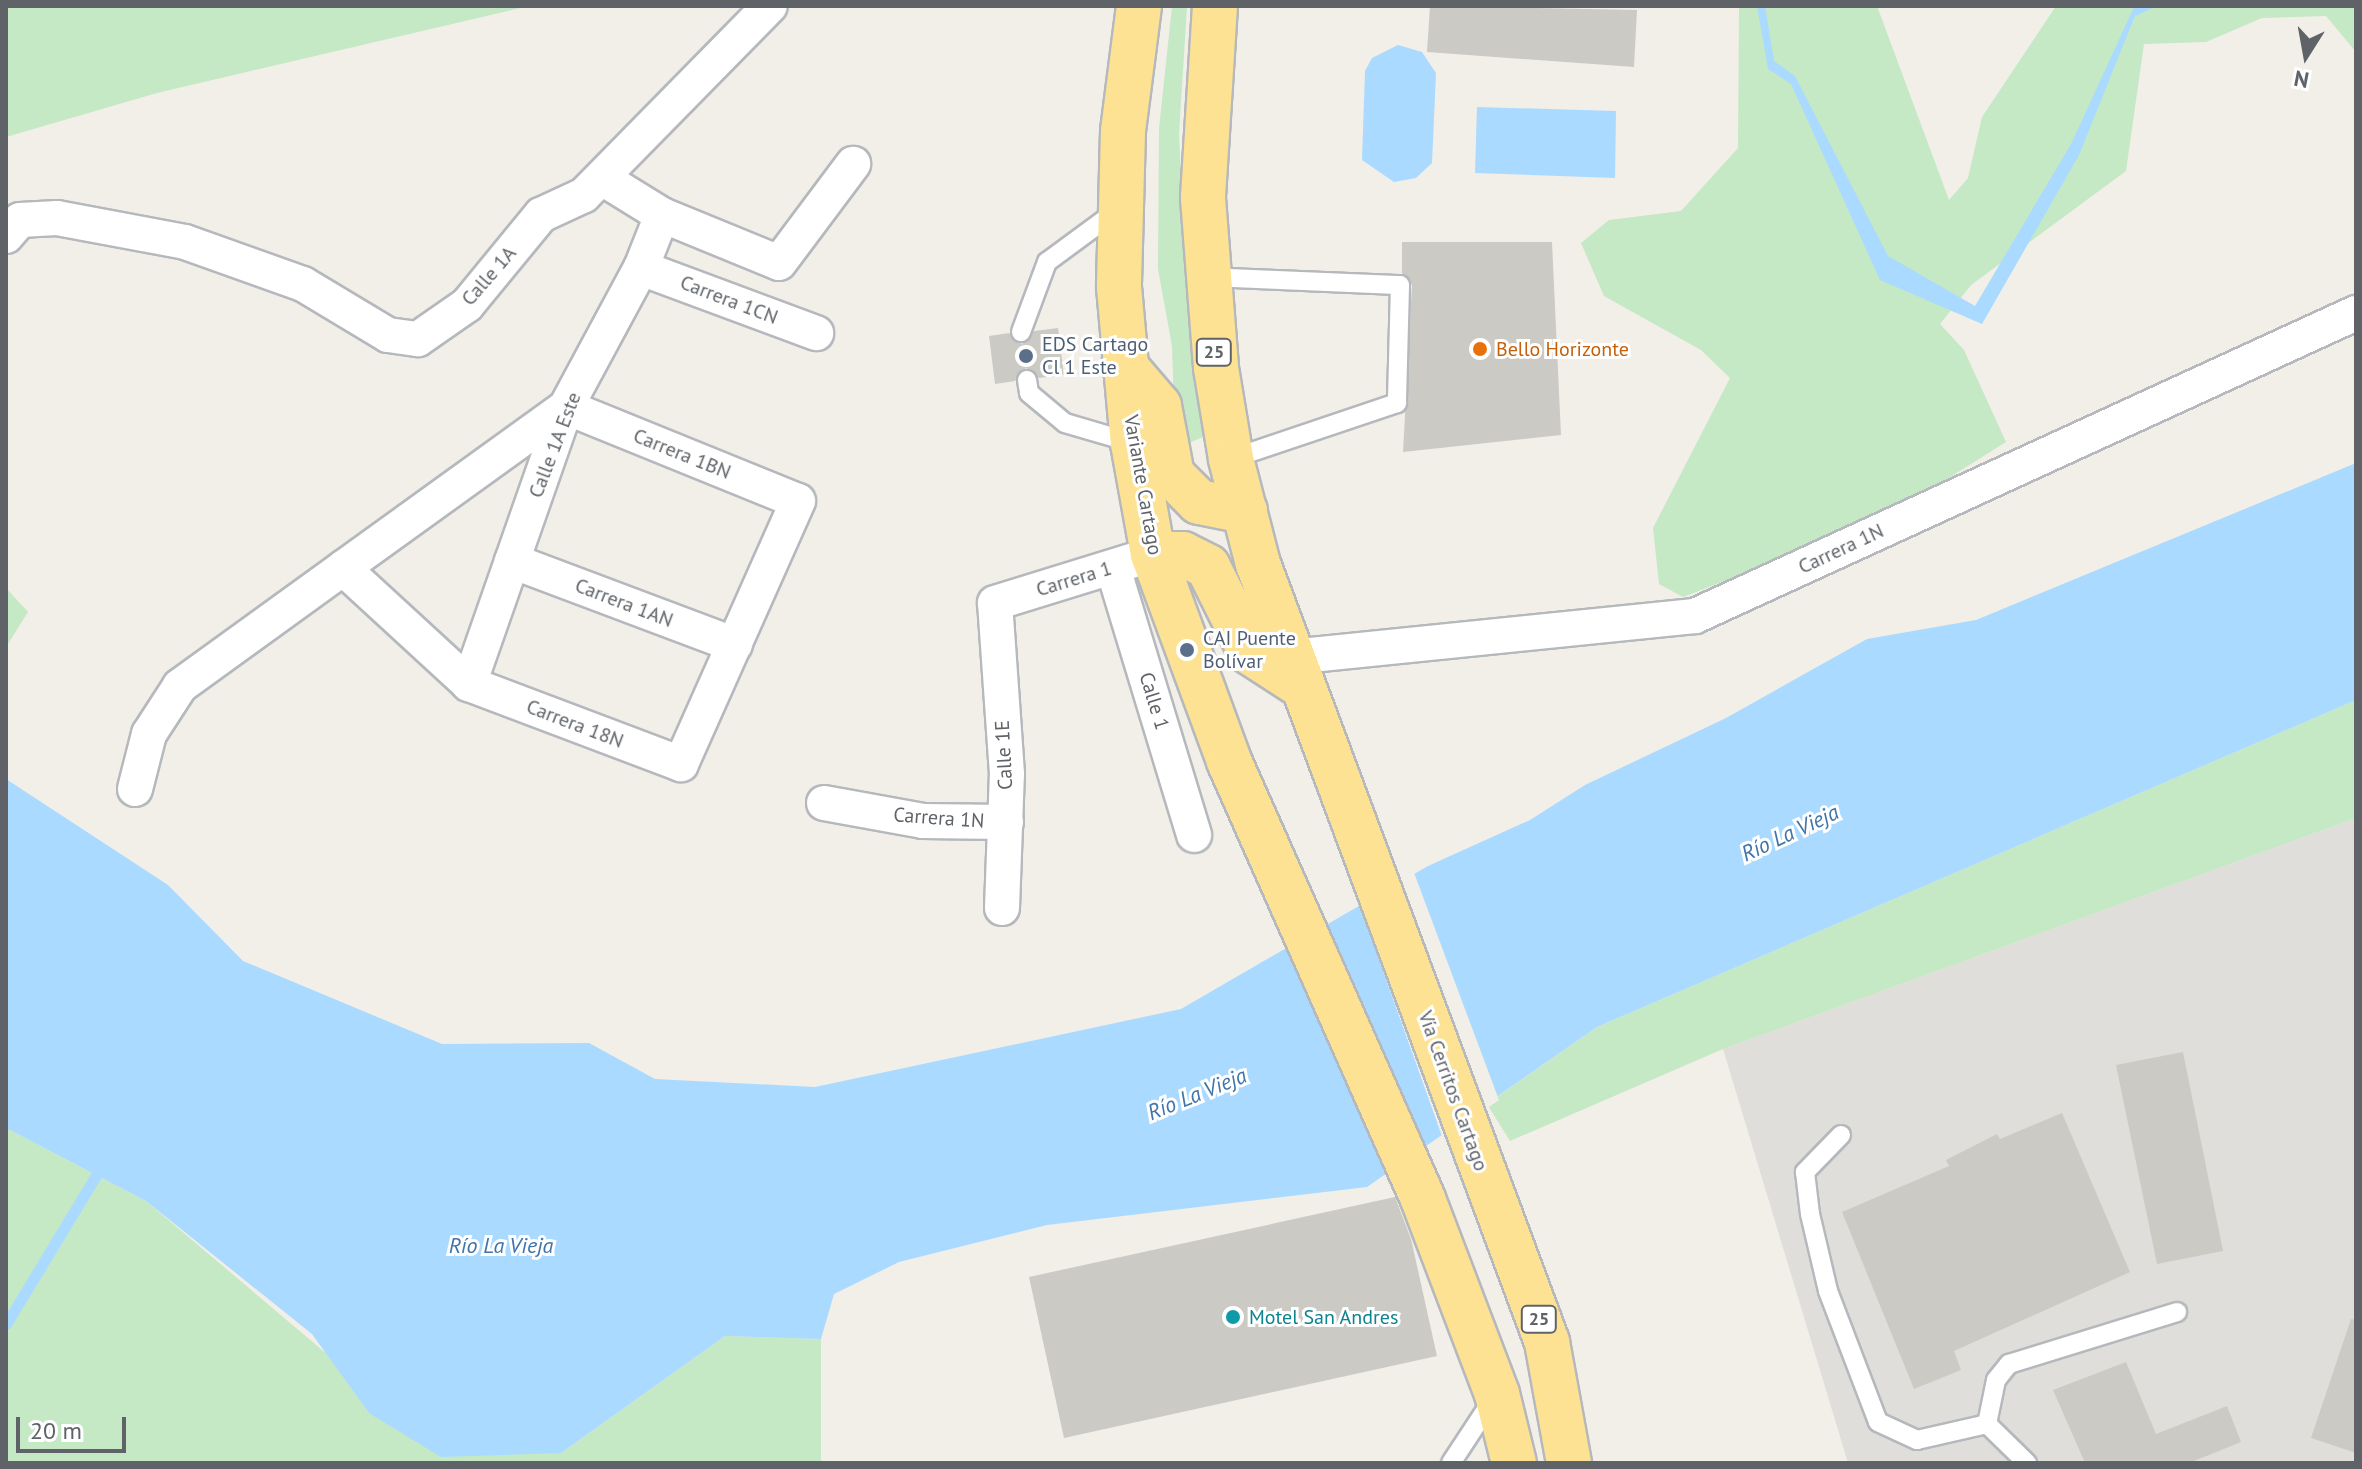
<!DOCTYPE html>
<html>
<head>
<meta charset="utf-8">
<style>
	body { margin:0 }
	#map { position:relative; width:2362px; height:1469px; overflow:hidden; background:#f1efe8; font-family:"PT Sans",sans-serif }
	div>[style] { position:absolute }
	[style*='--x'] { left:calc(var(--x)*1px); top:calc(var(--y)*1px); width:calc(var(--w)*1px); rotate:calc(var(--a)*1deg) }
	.industrial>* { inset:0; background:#e0deda }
	.green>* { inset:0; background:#c5e8c5 }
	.water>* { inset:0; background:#aadaff }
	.pier>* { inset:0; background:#f1efe8 }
	.stream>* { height:11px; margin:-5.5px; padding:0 5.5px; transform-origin:5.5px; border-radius:5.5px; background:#aadaff }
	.building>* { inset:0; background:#cccac5 }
	.roads { filter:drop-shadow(2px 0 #b5b8bc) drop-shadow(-2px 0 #b5b8bc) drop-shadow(0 2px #b5b8bc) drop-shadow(0 -2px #b5b8bc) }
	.lane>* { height:18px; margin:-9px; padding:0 9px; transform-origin:9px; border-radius:9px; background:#fff }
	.street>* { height:34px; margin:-17px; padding:0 17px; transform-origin:17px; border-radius:17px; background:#fff }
	.highway>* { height:44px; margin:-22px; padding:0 22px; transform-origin:22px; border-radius:22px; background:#fde293 }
	.dots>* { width:22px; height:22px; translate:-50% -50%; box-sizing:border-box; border:4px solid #fff; border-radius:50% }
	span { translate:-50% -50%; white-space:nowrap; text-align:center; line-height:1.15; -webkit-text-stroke:6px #fff; paint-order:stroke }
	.shield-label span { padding:2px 6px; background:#fff; border:2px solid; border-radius:6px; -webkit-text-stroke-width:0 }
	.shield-label { font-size:18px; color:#5f6368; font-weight:700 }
	.street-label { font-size:20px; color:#5f6368 }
	.service-label { font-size:20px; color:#4e5e75 }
	.left { translate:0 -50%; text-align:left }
	.food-label { font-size:20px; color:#c56008 }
	.culture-label { font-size:20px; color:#0d838f }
	.water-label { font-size:22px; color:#4174aa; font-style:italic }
	.frame { position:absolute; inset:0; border:8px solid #5f6368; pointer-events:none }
	.north { position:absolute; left:2266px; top:16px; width:80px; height:80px; -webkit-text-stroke:6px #fff; paint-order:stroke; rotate:191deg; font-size:22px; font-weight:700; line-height:32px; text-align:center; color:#5f6368 }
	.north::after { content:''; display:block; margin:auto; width:28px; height:36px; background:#5f6368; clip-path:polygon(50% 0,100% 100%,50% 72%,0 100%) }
	.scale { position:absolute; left:16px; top:1417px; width:110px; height:36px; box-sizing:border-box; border:4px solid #5f6368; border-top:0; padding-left:10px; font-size:24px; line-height:28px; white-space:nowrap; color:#5f6368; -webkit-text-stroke:6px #fff; paint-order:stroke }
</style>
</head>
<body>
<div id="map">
	<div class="industrial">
		<div style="clip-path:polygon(2356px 818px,2356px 1463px,1848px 1463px,1723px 1049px)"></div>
	</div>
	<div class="green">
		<div style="clip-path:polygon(6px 6px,529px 6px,157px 93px,6px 137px)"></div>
		<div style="clip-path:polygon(1172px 6px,1187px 6px,1179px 135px,1184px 239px,1208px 435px,1191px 442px,1175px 435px,1172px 346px,1158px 269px,1159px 129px)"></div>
		<div style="clip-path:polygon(1739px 6px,1877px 6px,1949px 200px,1968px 178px,1982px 117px,2056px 6px,2356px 6px,2356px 52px,2326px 16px,2262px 18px,2206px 42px,2144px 44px,2126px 171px,1971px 285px,1940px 324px,1964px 350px,2006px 442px,1939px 484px,1803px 551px,1683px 597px,1659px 584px,1653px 528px,1730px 378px,1701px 350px,1604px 296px,1581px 243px,1609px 220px,1681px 211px,1738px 148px)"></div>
		<div style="clip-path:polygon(6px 588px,28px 612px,6px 647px)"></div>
		<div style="clip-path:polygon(2356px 700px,2356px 818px,1723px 1049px,1510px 1141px,1487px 1104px,1597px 1027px)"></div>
		<div style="clip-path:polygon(6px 1128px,146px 1201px,328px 1355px,369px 1413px,561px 1453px,725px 1336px,821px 1339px,821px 1463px,6px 1463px)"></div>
	</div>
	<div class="water">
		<div style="clip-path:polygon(1757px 6px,1765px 6px,1774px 61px,1795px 76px,1888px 256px,1975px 306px,2071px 144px,2134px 7px,2157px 6px,2135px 16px,2079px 155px,1982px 324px,1880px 280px,1791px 84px,1768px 69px)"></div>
		<div style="clip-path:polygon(1398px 45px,1422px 52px,1436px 73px,1432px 163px,1416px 178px,1394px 182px,1362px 160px,1365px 71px,1372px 58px)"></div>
		<div style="clip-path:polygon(1477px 107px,1616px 111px,1615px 178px,1475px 173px)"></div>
		<div style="clip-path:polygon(2356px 463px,2356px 700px,1597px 1027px,1367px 1187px,1047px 1225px,899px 1262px,834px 1294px,821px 1339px,725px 1336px,561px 1453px,441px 1457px,369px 1413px,312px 1334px,146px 1201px,6px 1128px,6px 779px,168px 885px,243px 961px,442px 1044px,589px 1043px,655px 1079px,815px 1087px,1181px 1009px,1428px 866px,1530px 820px,1585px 785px,1726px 718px,1867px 639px,1976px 620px)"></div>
	</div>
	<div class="pier">
		<div style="clip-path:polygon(1413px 870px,1499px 1100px,1443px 1139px,1358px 901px)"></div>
	</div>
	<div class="stream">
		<div style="--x:6;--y:1324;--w:189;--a:-58.8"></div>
	</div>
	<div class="building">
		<div style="clip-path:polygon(1430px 6px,1637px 10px,1634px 67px,1427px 52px)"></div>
		<div style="clip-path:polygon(1402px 242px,1552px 242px,1561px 435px,1403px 452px,1412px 285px,1402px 273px)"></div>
		<div style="clip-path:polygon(1058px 328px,1064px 375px,1039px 378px,1026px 368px,1015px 381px,995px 384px,989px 336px,1009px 333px,1022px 344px,1034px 331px)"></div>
		<div style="clip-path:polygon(2183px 1052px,2223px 1251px,2157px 1264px,2116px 1065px)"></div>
		<div style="clip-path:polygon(2062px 1113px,2130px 1272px,1954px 1351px,1961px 1370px,1914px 1389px,1842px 1212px,1949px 1166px,1946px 1160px,1997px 1134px,2000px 1139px)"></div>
		<div style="clip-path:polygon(1395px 1197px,1411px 1239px,1437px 1356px,1064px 1438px,1029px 1277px)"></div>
		<div style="clip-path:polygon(2351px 1319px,2356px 1320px,2356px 1453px,2311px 1438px)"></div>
		<div style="clip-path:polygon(2126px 1362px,2156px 1434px,2227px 1406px,2241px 1442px,2189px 1463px,2085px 1463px,2053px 1390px)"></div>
	</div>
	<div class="roads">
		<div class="lane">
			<div style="--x:1207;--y:277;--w:193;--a:2.4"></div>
			<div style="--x:1400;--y:285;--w:118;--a:91.5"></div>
			<div style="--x:1397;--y:403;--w:175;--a:161.4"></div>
			<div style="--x:1021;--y:332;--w:75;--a:-69.6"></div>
			<div style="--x:1047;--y:262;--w:89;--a:-36.4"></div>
			<div style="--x:1027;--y:380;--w:13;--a:81"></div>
			<div style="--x:1029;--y:393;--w:47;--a:39.8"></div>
			<div style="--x:1065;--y:423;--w:68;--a:16.3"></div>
			<div style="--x:1841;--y:1135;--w:52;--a:134.2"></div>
			<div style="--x:1805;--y:1172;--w:42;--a:83.2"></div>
			<div style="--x:1810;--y:1214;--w:79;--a:76.8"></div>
			<div style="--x:1828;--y:1291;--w:140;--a:69.1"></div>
			<div style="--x:1878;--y:1422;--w:43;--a:24.8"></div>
			<div style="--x:1917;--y:1440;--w:72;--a:-12.9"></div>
			<div style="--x:1987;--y:1424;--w:56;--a:44.3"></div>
			<div style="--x:1987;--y:1424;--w:45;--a:-78.4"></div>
			<div style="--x:1996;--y:1380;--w:21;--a:-51"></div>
			<div style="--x:2009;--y:1364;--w:176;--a:-17.2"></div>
			<div style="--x:1451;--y:1463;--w:77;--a:-56.7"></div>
		</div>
		<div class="street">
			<div style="--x:602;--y:178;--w:70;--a:31.7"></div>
			<div style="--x:662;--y:215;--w:126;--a:22.3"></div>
			<div style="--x:779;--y:263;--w:124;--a:-53.2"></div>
			<div style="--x:6;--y:236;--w:21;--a:-49"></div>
			<div style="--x:20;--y:220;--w:37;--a:-3"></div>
			<div style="--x:57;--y:218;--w:130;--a:10.6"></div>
			<div style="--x:185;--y:242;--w:125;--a:19.6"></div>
			<div style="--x:303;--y:284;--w:99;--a:31"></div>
			<div style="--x:388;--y:335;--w:30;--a:8"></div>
			<div style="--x:418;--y:339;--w:60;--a:-34.8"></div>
			<div style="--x:467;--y:305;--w:117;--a:-50.6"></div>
			<div style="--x:541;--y:215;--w:47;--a:-24.9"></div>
			<div style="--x:584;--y:195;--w:265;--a:-45.5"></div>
			<div style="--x:641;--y:268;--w:187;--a:20.4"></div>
			<div style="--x:512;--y:561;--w:238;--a:20.6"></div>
			<div style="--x:1113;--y:568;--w:279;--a:73.1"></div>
			<div style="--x:1291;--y:657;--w:406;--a:-5.8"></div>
			<div style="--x:1695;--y:616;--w:727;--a:-24.63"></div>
			<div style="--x:469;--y:684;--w:293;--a:-70.7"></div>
			<div style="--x:566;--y:407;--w:158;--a:-61.7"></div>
			<div style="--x:641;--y:268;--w:57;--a:-68.4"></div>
			<div style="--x:135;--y:789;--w:57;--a:-75.7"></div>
			<div style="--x:149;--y:734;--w:57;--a:-57.1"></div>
			<div style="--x:180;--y:686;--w:201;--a:-35.9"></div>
			<div style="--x:343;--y:568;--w:275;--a:-35.8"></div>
			<div style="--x:566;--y:407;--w:250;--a:22.1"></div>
			<div style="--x:798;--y:501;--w:288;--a:114"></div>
			<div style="--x:681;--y:764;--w:227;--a:-159.3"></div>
			<div style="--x:469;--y:684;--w:171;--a:-137.4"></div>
			<div style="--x:824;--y:803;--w:101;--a:10.3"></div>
			<div style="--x:923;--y:821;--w:83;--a:0.7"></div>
			<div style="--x:1002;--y:908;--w:134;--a:-87.9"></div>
			<div style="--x:1007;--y:774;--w:171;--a:-94"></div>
			<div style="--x:995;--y:603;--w:165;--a:-17.2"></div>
		</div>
		<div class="highway">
			<div style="--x:1139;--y:6;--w:126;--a:97.3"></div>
			<div style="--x:1123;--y:131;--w:156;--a:91.5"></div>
			<div style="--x:1119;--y:287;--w:157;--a:84.9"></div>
			<div style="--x:1133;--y:443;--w:113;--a:79.8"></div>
			<div style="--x:1153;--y:554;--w:221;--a:69.8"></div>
			<div style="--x:1229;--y:761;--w:479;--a:66.1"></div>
			<div style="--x:1423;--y:1199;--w:209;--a:69.2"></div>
			<div style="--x:1497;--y:1394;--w:71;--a:76.2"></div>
			<div style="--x:1215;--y:6;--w:192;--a:93.6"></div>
			<div style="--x:1203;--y:198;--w:170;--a:85.6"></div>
			<div style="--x:1216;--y:368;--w:92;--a:80.6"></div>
			<div style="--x:1231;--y:459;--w:108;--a:75.6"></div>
			<div style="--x:1258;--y:564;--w:830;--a:69.62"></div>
			<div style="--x:1547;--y:1342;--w:123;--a:79.7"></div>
			<div style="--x:1124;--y:365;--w:54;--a:49.5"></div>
			<div style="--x:1159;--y:406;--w:70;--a:79.3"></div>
			<div style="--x:1172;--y:475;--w:38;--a:45"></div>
			<div style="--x:1199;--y:502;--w:47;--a:11.1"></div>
			<div style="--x:1153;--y:554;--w:30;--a:0"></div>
			<div style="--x:1183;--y:554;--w:28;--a:27"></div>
			<div style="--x:1208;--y:567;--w:96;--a:63.4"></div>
			<div style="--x:1251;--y:653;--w:61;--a:32.9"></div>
		</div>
	</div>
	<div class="dots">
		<div style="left:1480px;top:349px;background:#e8710a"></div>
		<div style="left:1026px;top:356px;background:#5c6f8a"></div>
		<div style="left:1187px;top:650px;background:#5c6f8a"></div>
		<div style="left:1233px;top:1317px;background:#0f9aa8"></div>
	</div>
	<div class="shield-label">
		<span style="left:1214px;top:352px">25</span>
		<span style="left:1539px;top:1319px">25</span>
	</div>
	<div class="street-label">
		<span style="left:489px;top:276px;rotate:-49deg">Calle 1A</span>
		<span style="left:729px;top:300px;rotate:21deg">Carrera 1CN</span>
		<span style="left:555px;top:445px;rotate:-69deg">Calle 1A Este</span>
		<span style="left:682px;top:454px;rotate:22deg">Carrera 1BN</span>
		<span style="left:1143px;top:485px;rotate:80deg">Variante Cartago</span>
		<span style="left:1841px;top:549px;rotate:-25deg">Carrera 1N</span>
		<span style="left:1074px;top:579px;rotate:-17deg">Carrera 1</span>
		<span style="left:624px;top:603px;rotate:21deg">Carrera 1AN</span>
		<span style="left:1154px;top:701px;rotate:73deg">Calle 1</span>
		<span style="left:575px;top:724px;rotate:21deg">Carrera 18N</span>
		<span style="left:1004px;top:755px;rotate:-93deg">Calle 1E</span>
		<span style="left:939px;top:818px;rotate:4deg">Carrera 1N</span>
		<span style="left:1453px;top:1091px;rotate:70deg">Vía Cerritos Cartago</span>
	</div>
	<div class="service-label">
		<span class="left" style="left:1042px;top:356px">EDS Cartago<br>Cl 1 Este</span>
		<span class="left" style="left:1203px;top:650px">CAI Puente<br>Bolívar</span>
	</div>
	<div class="food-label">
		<span class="left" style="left:1496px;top:349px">Bello Horizonte</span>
	</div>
	<div class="culture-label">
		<span class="left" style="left:1249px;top:1317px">Motel San Andres</span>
	</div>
	<div class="water-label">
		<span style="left:1790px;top:833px;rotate:-25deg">Río La Vieja</span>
		<span style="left:1197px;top:1094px;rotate:-22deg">Río La Vieja</span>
		<span style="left:501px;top:1246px">Río La Vieja</span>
	</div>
	<div class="frame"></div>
	<div class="north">N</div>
	<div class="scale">20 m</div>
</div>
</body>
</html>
